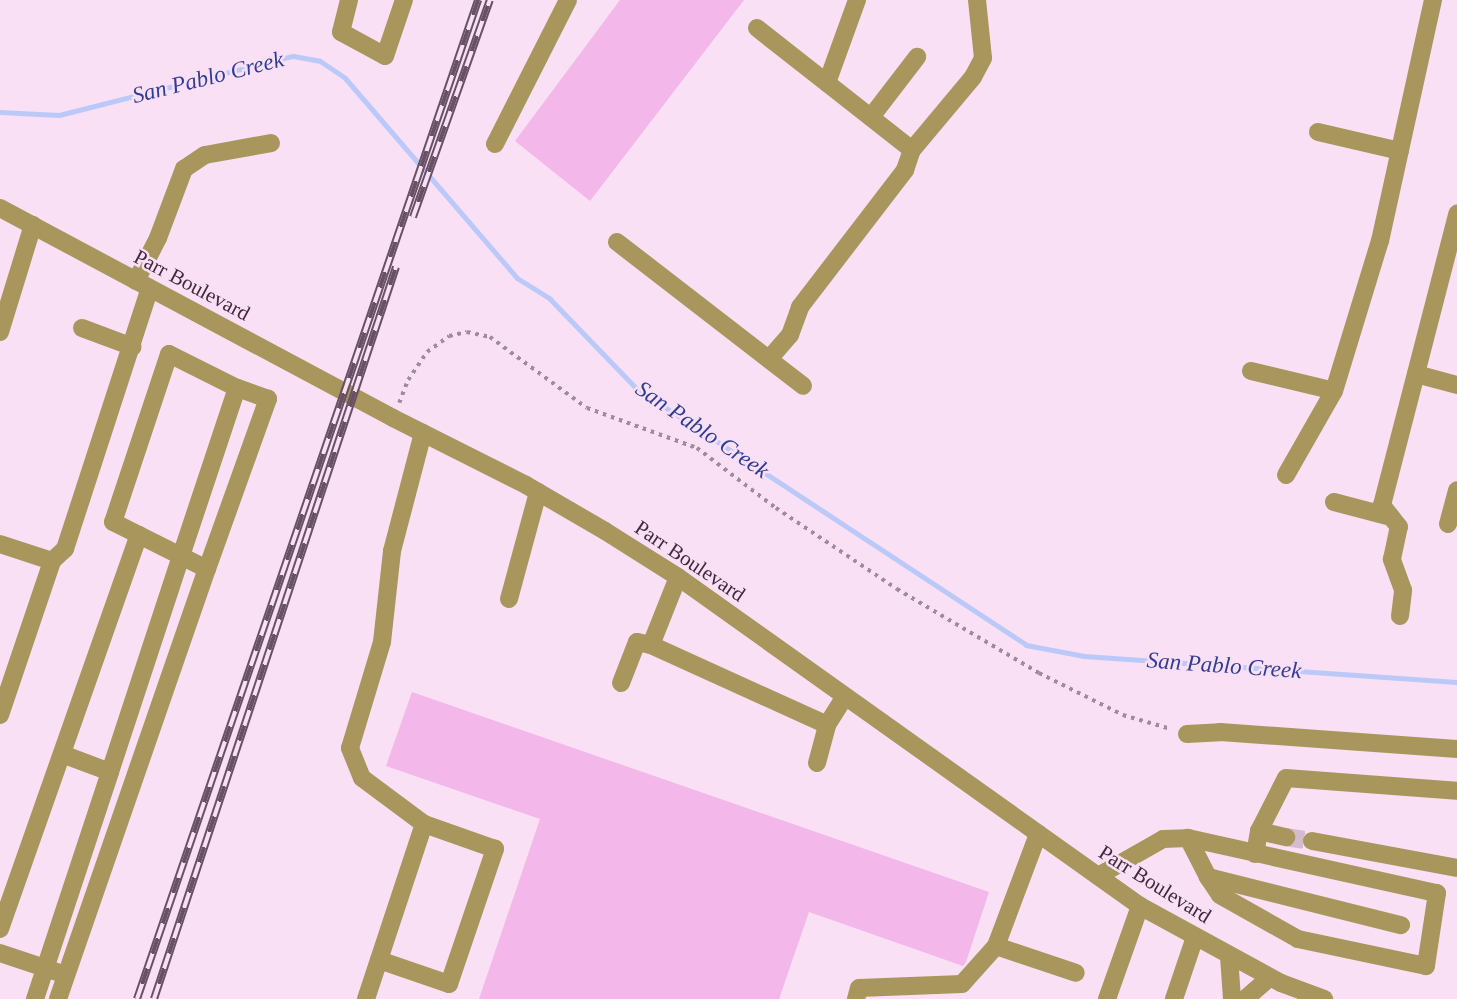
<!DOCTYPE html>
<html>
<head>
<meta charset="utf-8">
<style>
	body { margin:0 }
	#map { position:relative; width:1457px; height:999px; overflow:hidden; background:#f9e0f5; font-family:"Times New Roman",serif }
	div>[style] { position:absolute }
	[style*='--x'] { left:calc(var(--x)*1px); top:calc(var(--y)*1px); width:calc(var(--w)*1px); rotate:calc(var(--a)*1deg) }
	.stream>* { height:5px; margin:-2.5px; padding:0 2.5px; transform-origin:2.5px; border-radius:2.5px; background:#bbc9f9 }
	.building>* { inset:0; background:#f3b7e9 }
	.minor-tunnel>* { height:18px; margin-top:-9px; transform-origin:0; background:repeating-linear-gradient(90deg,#d4bbd0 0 18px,transparent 0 27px) }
	.path>* { height:3.5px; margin-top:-1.75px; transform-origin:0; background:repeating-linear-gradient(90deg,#a2899e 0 3.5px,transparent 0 8.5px) }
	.minor>* { height:18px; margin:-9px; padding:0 9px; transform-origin:9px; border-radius:9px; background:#a8965d }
	.rail>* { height:8px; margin-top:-4px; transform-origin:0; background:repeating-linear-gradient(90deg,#f9e0f5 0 16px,#695165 0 32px); box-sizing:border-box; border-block:2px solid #695165 }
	span { translate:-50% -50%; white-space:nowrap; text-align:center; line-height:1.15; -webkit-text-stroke:5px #f9e0f5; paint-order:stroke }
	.street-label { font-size:21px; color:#41293d }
	.water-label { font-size:23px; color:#303d96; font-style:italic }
</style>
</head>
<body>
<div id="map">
	<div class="stream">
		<div style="--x:0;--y:112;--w:59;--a:2.9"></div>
		<div style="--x:59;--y:115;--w:241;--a:-14.2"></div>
		<div style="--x:293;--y:56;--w:27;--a:10"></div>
		<div style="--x:320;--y:61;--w:30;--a:34"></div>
		<div style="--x:345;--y:78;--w:264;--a:49.3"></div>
		<div style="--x:517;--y:278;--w:39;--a:32"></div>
		<div style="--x:550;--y:299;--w:125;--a:46"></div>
		<div style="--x:637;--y:389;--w:466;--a:33.3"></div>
		<div style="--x:1026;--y:645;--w:59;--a:10.7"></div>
		<div style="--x:1084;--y:656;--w:374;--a:4"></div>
	</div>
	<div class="building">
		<div style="clip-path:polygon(620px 0,744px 0,590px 201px,515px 141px)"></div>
		<div style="clip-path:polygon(412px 692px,989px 892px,966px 962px,963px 966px,809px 912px,779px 999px,479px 999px,540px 819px,386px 766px)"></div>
	</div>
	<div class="minor-tunnel">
		<div style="--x:1286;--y:837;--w:26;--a:9"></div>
	</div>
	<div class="path">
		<div style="--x:399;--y:403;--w:25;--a:-69"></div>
		<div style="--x:408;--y:380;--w:34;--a:-56"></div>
		<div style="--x:427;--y:352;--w:27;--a:-36"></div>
		<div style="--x:449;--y:336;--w:18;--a:-13"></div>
		<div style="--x:467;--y:332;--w:24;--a:12"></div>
		<div style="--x:490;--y:337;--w:120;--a:36.2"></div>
		<div style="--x:587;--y:408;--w:117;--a:20"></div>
		<div style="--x:697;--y:448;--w:99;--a:37.2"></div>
		<div style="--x:776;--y:508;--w:146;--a:33.8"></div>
		<div style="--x:897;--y:589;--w:165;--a:30.6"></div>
		<div style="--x:1039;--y:673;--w:94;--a:26.6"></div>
		<div style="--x:1123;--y:715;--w:50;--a:16.3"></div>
	</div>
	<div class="minor">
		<div style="--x:349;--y:0;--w:33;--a:104"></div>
		<div style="--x:341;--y:32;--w:50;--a:28.6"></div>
		<div style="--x:385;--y:56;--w:59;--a:-71.3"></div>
		<div style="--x:857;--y:0;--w:88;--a:109.9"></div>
		<div style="--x:827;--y:83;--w:108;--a:38.2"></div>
		<div style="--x:912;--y:150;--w:95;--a:-50.1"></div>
		<div style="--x:973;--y:77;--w:21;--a:-62"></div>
		<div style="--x:983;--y:58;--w:58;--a:-95.9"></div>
		<div style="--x:757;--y:28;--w:89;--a:38.2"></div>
		<div style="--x:871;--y:117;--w:76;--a:-52.5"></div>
		<div style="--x:1318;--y:132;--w:84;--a:13"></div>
		<div style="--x:495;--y:144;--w:161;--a:-63.1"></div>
		<div style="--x:0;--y:208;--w:446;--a:28.1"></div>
		<div style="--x:393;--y:418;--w:149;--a:26.7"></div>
		<div style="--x:526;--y:485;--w:91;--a:30.2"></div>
		<div style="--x:605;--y:531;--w:86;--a:32.2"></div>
		<div style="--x:678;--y:577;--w:567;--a:35.46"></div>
		<div style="--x:1140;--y:906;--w:161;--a:28.6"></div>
		<div style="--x:1281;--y:983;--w:46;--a:20.4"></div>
		<div style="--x:617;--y:242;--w:235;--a:37.7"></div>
		<div style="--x:136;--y:281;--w:48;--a:-62.9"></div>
		<div style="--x:158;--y:238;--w:74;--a:-69.4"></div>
		<div style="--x:184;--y:169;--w:25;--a:-34"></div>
		<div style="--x:205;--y:155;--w:67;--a:-10.3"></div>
		<div style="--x:82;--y:328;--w:54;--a:20.4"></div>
		<div style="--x:0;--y:332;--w:112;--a:-72.9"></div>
		<div style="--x:769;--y:359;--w:32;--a:-49"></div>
		<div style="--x:790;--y:335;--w:30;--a:-70"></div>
		<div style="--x:800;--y:307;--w:173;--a:-52.5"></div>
		<div style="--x:905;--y:170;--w:21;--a:-71"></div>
		<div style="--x:1251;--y:371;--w:85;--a:13.5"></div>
		<div style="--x:1416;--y:374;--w:42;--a:15"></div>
		<div style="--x:1286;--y:475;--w:97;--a:-60.3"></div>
		<div style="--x:1334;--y:391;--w:157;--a:-73"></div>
		<div style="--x:1380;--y:241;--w:247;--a:-77.6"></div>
		<div style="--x:1334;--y:502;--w:59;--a:14.7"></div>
		<div style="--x:1448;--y:524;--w:35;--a:-75"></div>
		<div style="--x:0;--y:544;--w:55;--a:18.1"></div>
		<div style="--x:52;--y:561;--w:18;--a:-43"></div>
		<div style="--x:65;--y:549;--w:274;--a:-72"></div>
		<div style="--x:678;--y:577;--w:73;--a:111.7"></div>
		<div style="--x:651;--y:645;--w:193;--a:24.4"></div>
		<div style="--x:509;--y:599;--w:111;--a:-74.8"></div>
		<div style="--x:1400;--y:616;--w:26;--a:-83"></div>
		<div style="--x:1403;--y:590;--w:33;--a:-110"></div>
		<div style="--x:1392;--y:559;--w:33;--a:-78"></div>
		<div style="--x:1399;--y:527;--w:28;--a:-128"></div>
		<div style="--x:1382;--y:505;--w:301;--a:-75.5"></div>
		<div style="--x:621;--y:683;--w:44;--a:-68.7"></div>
		<div style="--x:637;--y:642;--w:14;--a:12"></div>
		<div style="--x:0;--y:715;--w:163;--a:-71.3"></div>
		<div style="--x:1187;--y:734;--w:33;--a:-3"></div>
		<div style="--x:1220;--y:732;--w:238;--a:4.1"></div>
		<div style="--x:62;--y:754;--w:51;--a:20.6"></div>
		<div style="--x:817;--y:763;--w:39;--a:-75"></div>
		<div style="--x:827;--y:725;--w:32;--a:-58"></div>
		<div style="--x:1259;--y:831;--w:28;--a:13"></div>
		<div style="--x:1312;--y:841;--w:147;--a:10.5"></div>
		<div style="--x:1255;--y:854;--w:23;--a:-80"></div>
		<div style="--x:1259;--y:831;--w:59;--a:-63"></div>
		<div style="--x:1286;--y:778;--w:171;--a:4.3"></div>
		<div style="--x:1098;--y:876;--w:75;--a:-29.6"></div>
		<div style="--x:1163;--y:839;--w:25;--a:-2"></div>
		<div style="--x:1188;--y:838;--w:255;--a:12.5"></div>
		<div style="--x:1437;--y:893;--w:74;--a:98.6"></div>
		<div style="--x:1426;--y:966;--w:131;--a:-168.1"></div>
		<div style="--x:1298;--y:939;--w:90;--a:-150.6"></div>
		<div style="--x:1220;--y:895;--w:22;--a:-124"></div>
		<div style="--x:1208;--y:877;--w:44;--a:-117.1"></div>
		<div style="--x:1208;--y:877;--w:199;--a:14"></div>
		<div style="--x:0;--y:929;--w:418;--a:-70.6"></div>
		<div style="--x:996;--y:946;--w:84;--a:18.6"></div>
		<div style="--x:0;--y:953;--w:60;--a:18.4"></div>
		<div style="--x:1229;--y:956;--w:43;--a:86"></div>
		<div style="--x:379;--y:960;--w:74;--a:18.9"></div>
		<div style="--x:449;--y:984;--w:143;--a:-71.2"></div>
		<div style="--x:495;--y:849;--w:75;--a:-160.6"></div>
		<div style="--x:35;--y:999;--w:239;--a:-71.7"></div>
		<div style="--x:110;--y:772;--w:227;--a:-71.8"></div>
		<div style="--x:181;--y:556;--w:177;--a:-71.6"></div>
		<div style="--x:237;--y:388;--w:76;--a:-153.4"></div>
		<div style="--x:169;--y:354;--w:177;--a:108.4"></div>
		<div style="--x:113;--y:522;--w:105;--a:26.6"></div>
		<div style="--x:207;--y:569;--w:181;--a:-70.3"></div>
		<div style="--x:268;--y:399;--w:33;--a:-160"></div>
		<div style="--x:58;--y:999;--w:455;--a:-70.9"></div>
		<div style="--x:366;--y:999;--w:184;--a:-71.7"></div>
		<div style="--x:424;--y:824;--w:77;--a:-143.4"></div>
		<div style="--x:362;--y:778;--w:32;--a:-112"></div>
		<div style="--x:350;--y:748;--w:111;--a:-73.2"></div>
		<div style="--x:382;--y:642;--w:92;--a:-83.7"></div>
		<div style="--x:392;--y:551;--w:122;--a:-75.3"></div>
		<div style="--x:856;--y:999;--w:11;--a:-75"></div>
		<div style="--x:859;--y:988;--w:103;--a:-2.2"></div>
		<div style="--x:962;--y:984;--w:51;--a:-48.2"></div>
		<div style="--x:996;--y:946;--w:120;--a:-69.4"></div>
		<div style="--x:1107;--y:999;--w:99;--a:-70.5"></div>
		<div style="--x:1174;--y:999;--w:65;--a:-71.3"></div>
		<div style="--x:1245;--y:999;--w:33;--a:-41"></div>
	</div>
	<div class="rail">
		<div style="--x:413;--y:217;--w:230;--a:-70.5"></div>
		<div style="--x:137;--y:999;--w:1056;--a:-71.15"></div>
		<div style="--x:154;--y:999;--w:771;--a:-71.71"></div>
	</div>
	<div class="street-label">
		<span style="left:192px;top:285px;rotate:28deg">Parr Boulevard</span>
		<span style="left:690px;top:561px;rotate:34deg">Parr Boulevard</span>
		<span style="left:1155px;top:884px;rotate:32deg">Parr Boulevard</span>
	</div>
	<div class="water-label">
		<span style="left:208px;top:78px;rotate:-14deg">San Pablo Creek</span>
		<span style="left:702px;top:430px;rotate:34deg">San Pablo Creek</span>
		<span style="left:1224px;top:666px;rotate:4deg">San Pablo Creek</span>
	</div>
</div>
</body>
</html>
